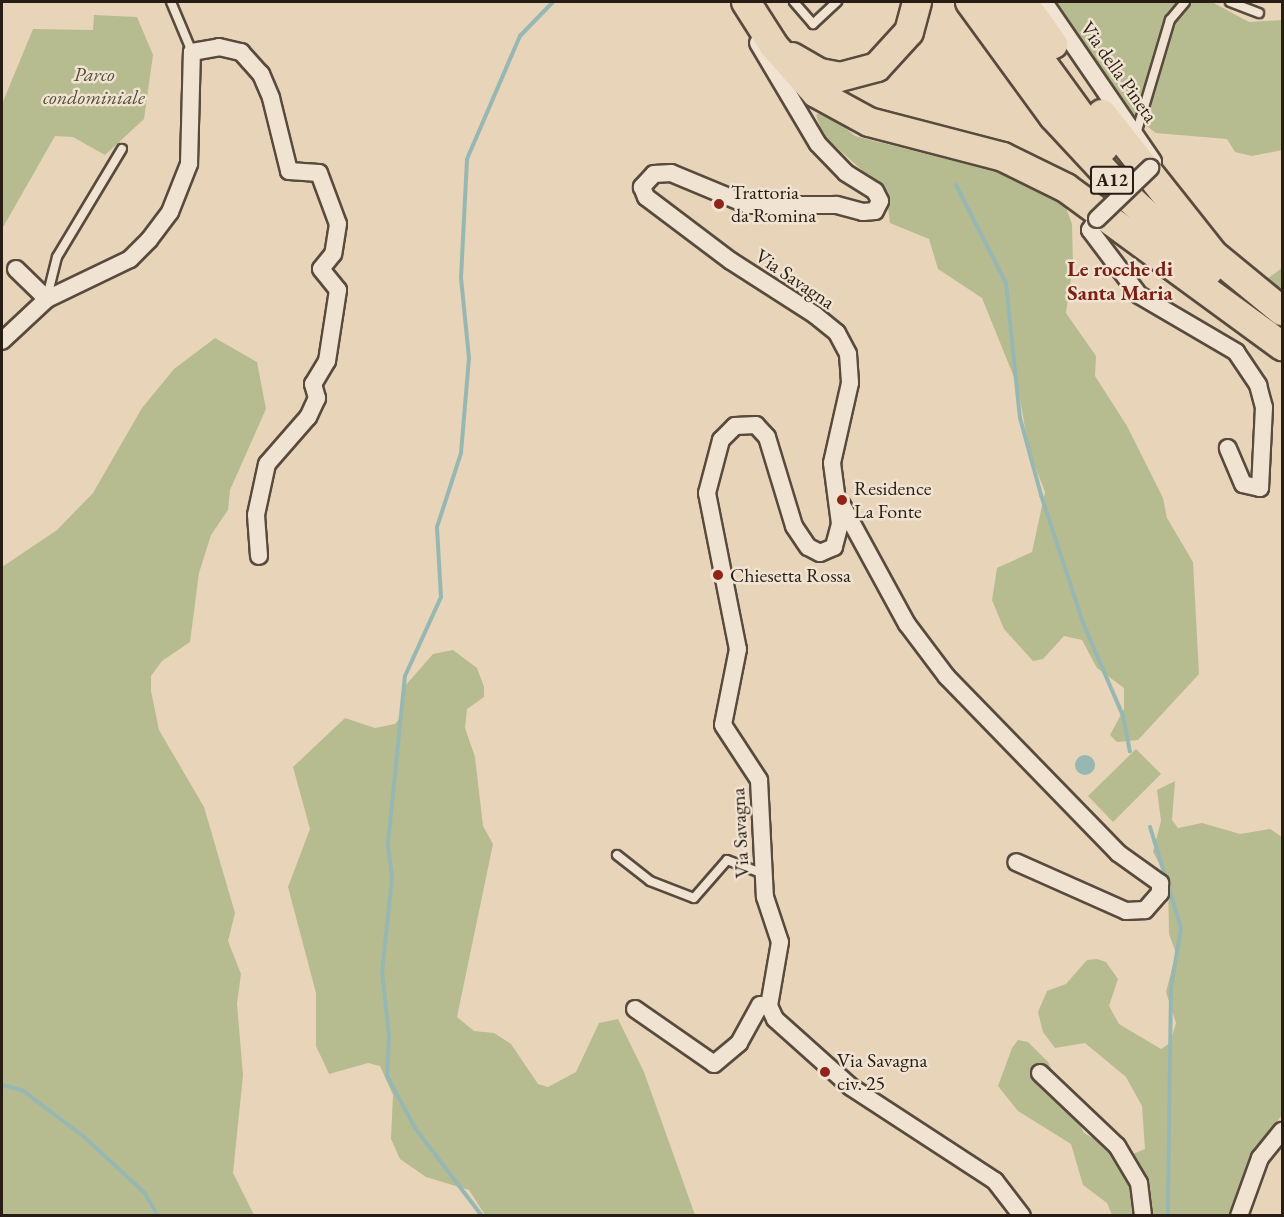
<!DOCTYPE html>
<html>
<head>
<meta charset="utf-8">
<style>
	body { margin:0 }
	#map { position:relative; width:1284px; height:1217px; overflow:hidden; background:#e8d4b9; font-family:"EB Garamond",serif }
	div>[style] { position:absolute }
	[style*='--x'] { left:calc(var(--x)*1px); top:calc(var(--y)*1px); width:calc(var(--w)*1px); rotate:calc(var(--a)*1deg) }
	.green>* { inset:0; background:#b6bc8f }
	.water>* { inset:0; background:#97b8b2 }
	.round { border-radius:50% }
	.stream>* { height:4px; margin:-2px; padding:0 2px; transform-origin:2px; border-radius:2px; background:#97b8b2 }
	.roads { filter:drop-shadow(2px 0 #584b3d) drop-shadow(-2px 0 #584b3d) drop-shadow(0 2px #584b3d) drop-shadow(0 -2px #584b3d) }
	.lane>* { height:8px; margin:-4px; padding:0 4px; transform-origin:4px; border-radius:4px; background:#f0e3d2 }
	.street>* { height:16px; margin:-8px; padding:0 8px; transform-origin:8px; border-radius:8px; background:#f0e3d2 }
	.highway>* { height:28px; margin:-14px; padding:0 14px; transform-origin:14px; border-radius:14px; background:#e8d4b9 }
	.bridges { filter:drop-shadow(2px 0 #584b3d) drop-shadow(-2px 0 #584b3d) drop-shadow(0 2px #584b3d) drop-shadow(0 -2px #584b3d) }
	.street-bridge>* { height:16px; margin:-8px; padding:0 8px; transform-origin:8px; border-radius:8px; background:#f0e3d2 }
	.dots>* { width:16px; height:16px; translate:-50% -50%; box-sizing:border-box; border:3px solid #f0e3d2; border-radius:50% }
	span { translate:-50% -50%; white-space:nowrap; text-align:center; line-height:1.15; -webkit-text-stroke:5px #f0e3d2; paint-order:stroke }
	.shield-label span { padding:2px 4px; background:#f0e3d2; border:2px solid; border-radius:4px; -webkit-text-stroke-width:0 }
	.shield-label { font-size:18px; color:#281d14; font-weight:700 }
	.street-label { font-size:20px; color:#281d14 }
	.park-label { font-size:20px; color:#534d39; font-style:italic }
	.poi-label { font-size:20px; color:#281d14 }
	.left { translate:0 -50%; text-align:left }
	.neighbourhood-label { font-size:21px; color:#7a1f14; font-weight:700 }
	.frame { position:absolute; inset:0; border:3px solid #281d14; pointer-events:none }
</style>
</head>
<body>
<div id="map">
	<div class="green">
		<div style="clip-path:polygon(1050px 2px,1212px 2px,1249px 22px,1282px 20px,1282px 150px,1252px 156px,1235px 152px,1227px 139px,1156px 133px,1128px 112px)"></div>
		<div style="clip-path:polygon(94px 15px,137px 17px,153px 55px,144px 119px,105px 155px,73px 137px,55px 136px,2px 229px,2px 104px,33px 29px,93px 30px)"></div>
		<div style="clip-path:polygon(825px 110px,855px 136px,1006px 174px,1065px 205px,1072px 224px,1073px 265px,1066px 313px,1096px 356px,1095px 376px,1127px 426px,1163px 498px,1167px 518px,1193px 562px,1199px 674px,1138px 740px,1117px 742px,1110px 735px,1124px 709px,1124px 688px,1097px 668px,1082px 640px,1064px 636px,1043px 659px,1033px 661px,1004px 629px,992px 600px,997px 568px,1032px 552px,1045px 492px,1029px 451px,1018px 387px,982px 298px,938px 269px,929px 239px,890px 223px,886px 192px,823px 135px,816px 115px)"></div>
		<div style="clip-path:polygon(1282px 268px,1282px 295px,1264px 281px)"></div>
		<div style="clip-path:polygon(215px 338px,257px 362px,266px 409px,230px 490px,228px 510px,211px 535px,199px 573px,190px 642px,162px 661px,151px 676px,151px 691px,159px 730px,204px 807px,235px 913px,228px 941px,241px 974px,237px 1004px,243px 1075px,233px 1173px,254px 1215px,2px 1215px,2px 567px,57px 530px,93px 493px,142px 408px,174px 369px)"></div>
		<div style="clip-path:polygon(453px 650px,477px 668px,484px 687px,484px 697px,467px 709px,465px 728px,475px 757px,483px 826px,493px 844px,457px 1017px,474px 1031px,494px 1033px,511px 1044px,538px 1084px,548px 1087px,576px 1072px,599px 1023px,618px 1019px,644px 1072px,695px 1215px,485px 1215px,469px 1190px,426px 1177px,400px 1159px,391px 1139px,393px 1095px,380px 1066px,368px 1063px,329px 1074px,316px 1046px,316px 993px,288px 887px,310px 829px,293px 767px,345px 718px,375px 728px,395px 724px,402px 716px,405px 686px,433px 654px)"></div>
		<div style="clip-path:polygon(1136px 749px,1161px 774px,1113px 822px,1088px 796px)"></div>
		<div style="clip-path:polygon(1175px 781px,1172px 820px,1178px 828px,1202px 823px,1240px 834px,1270px 829px,1282px 837px,1282px 1115px,1253px 1151px,1231px 1215px,1112px 1215px,1107px 1203px,1083px 1185px,1071px 1144px,1018px 1111px,998px 1086px,1012px 1048px,1018px 1040px,1028px 1042px,1048px 1062px,1084px 1133px,1126px 1157px,1145px 1149px,1142px 1106px,1126px 1077px,1085px 1043px,1055px 1048px,1043px 1032px,1038px 1012px,1047px 991px,1066px 984px,1087px 960px,1097px 959px,1106px 962px,1118px 979px,1109px 1006px,1119px 1024px,1161px 1049px,1170px 1043px,1176px 1023px,1166px 992px,1176px 953px,1169px 934px,1168px 880px,1153px 852px,1161px 821px,1157px 790px)"></div>
	</div>
	<div class="water">
		<div class="round" style="left:1075px;top:755px;width:20px;height:20px"></div>
	</div>
	<div class="stream">
		<div style="--x:956;--y:185;--w:110;--a:63"></div>
		<div style="--x:1006;--y:283;--w:136;--a:84.1"></div>
		<div style="--x:1020;--y:418;--w:80;--a:74.7"></div>
		<div style="--x:1041;--y:495;--w:135;--a:71.8"></div>
		<div style="--x:1083;--y:623;--w:101;--a:66.7"></div>
		<div style="--x:1123;--y:716;--w:36;--a:79"></div>
		<div style="--x:1150;--y:827;--w:106;--a:72.9"></div>
		<div style="--x:1181;--y:928;--w:61;--a:99.5"></div>
		<div style="--x:1171;--y:988;--w:228;--a:90.8"></div>
		<div style="--x:2;--y:1085;--w:21;--a:14"></div>
		<div style="--x:22;--y:1090;--w:76;--a:37"></div>
		<div style="--x:83;--y:1136;--w:83;--a:42.6"></div>
		<div style="--x:144;--y:1192;--w:28;--a:60"></div>
		<div style="--x:482;--y:1216;--w:111;--a:-127.3"></div>
		<div style="--x:415;--y:1128;--w:59;--a:-118.3"></div>
		<div style="--x:387;--y:1076;--w:40;--a:-87.1"></div>
		<div style="--x:389;--y:1036;--w:64;--a:-96.2"></div>
		<div style="--x:382;--y:972;--w:95;--a:-83.9"></div>
		<div style="--x:392;--y:878;--w:35;--a:-97"></div>
		<div style="--x:388;--y:843;--w:168;--a:-84.2"></div>
		<div style="--x:405;--y:676;--w:87;--a:-65.5"></div>
		<div style="--x:441;--y:597;--w:70;--a:-93.3"></div>
		<div style="--x:437;--y:527;--w:78;--a:-72"></div>
		<div style="--x:461;--y:453;--w:95;--a:-85.2"></div>
		<div style="--x:469;--y:358;--w:80;--a:-95.7"></div>
		<div style="--x:461;--y:278;--w:119;--a:-87.1"></div>
		<div style="--x:467;--y:159;--w:134;--a:-66.7"></div>
		<div style="--x:520;--y:36;--w:47;--a:-45.9"></div>
	</div>
	<div class="roads">
		<div class="lane">
			<div style="--x:171;--y:2;--w:54;--a:67.2"></div>
			<div style="--x:794;--y:2;--w:29;--a:49"></div>
			<div style="--x:813;--y:24;--w:33;--a:-43"></div>
			<div style="--x:1230;--y:2;--w:31;--a:21"></div>
			<div style="--x:1136;--y:134;--w:119;--a:-73.4"></div>
			<div style="--x:1170;--y:20;--w:23;--a:-50"></div>
			<div style="--x:47;--y:297;--w:41;--a:-76"></div>
			<div style="--x:57;--y:257;--w:126;--a:-59"></div>
			<div style="--x:617;--y:855;--w:42;--a:38.2"></div>
			<div style="--x:650;--y:881;--w:47;--a:21.1"></div>
			<div style="--x:694;--y:898;--w:50;--a:-49"></div>
			<div style="--x:727;--y:860;--w:40;--a:21"></div>
		</div>
		<div class="street">
			<div style="--x:1044;--y:2;--w:193;--a:55.6"></div>
			<div style="--x:758;--y:43;--w:117;--a:59.3"></div>
			<div style="--x:818;--y:144;--w:40;--a:46"></div>
			<div style="--x:846;--y:173;--w:34;--a:32"></div>
			<div style="--x:875;--y:191;--w:11;--a:63"></div>
			<div style="--x:880;--y:201;--w:11;--a:117"></div>
			<div style="--x:875;--y:211;--w:12;--a:175"></div>
			<div style="--x:863;--y:212;--w:28;--a:-165"></div>
			<div style="--x:836;--y:205;--w:88;--a:180"></div>
			<div style="--x:748;--y:205;--w:83;--a:-157.4"></div>
			<div style="--x:671;--y:173;--w:17;--a:177"></div>
			<div style="--x:654;--y:174;--w:18;--a:133"></div>
			<div style="--x:642;--y:187;--w:11;--a:68"></div>
			<div style="--x:646;--y:197;--w:106;--a:37"></div>
			<div style="--x:731;--y:261;--w:100;--a:32.7"></div>
			<div style="--x:815;--y:315;--w:28;--a:39"></div>
			<div style="--x:837;--y:333;--w:24;--a:62"></div>
			<div style="--x:848;--y:354;--w:29;--a:86"></div>
			<div style="--x:850;--y:383;--w:82;--a:102.7"></div>
			<div style="--x:832;--y:463;--w:62;--a:82.5"></div>
			<div style="--x:840;--y:524;--w:24;--a:105"></div>
			<div style="--x:834;--y:547;--w:15;--a:157"></div>
			<div style="--x:820;--y:553;--w:13;--a:-153"></div>
			<div style="--x:808;--y:547;--w:25;--a:-124"></div>
			<div style="--x:794;--y:526;--w:93;--a:-106.9"></div>
			<div style="--x:767;--y:437;--w:16;--a:-133"></div>
			<div style="--x:756;--y:425;--w:21;--a:177"></div>
			<div style="--x:735;--y:426;--w:20;--a:135"></div>
			<div style="--x:721;--y:440;--w:55;--a:104.8"></div>
			<div style="--x:707;--y:493;--w:159;--a:78.8"></div>
			<div style="--x:738;--y:649;--w:77;--a:101.2"></div>
			<div style="--x:723;--y:725;--w:66;--a:56.8"></div>
			<div style="--x:759;--y:780;--w:117;--a:87.1"></div>
			<div style="--x:765;--y:897;--w:47;--a:71.6"></div>
			<div style="--x:780;--y:942;--w:65;--a:99.8"></div>
			<div style="--x:769;--y:1006;--w:14;--a:65"></div>
			<div style="--x:775;--y:1019;--w:102;--a:41.8"></div>
			<div style="--x:851;--y:1087;--w:172;--a:33.1"></div>
			<div style="--x:995;--y:1181;--w:44;--a:52.4"></div>
			<div style="--x:1097;--y:219;--w:13;--a:122"></div>
			<div style="--x:1090;--y:230;--w:81;--a:53"></div>
			<div style="--x:1139;--y:295;--w:113;--a:30.4"></div>
			<div style="--x:1236;--y:352;--w:40;--a:56"></div>
			<div style="--x:1258;--y:385;--w:23;--a:75"></div>
			<div style="--x:1264;--y:407;--w:81;--a:92.8"></div>
			<div style="--x:1260;--y:488;--w:17;--a:-167"></div>
			<div style="--x:1243;--y:484;--w:39;--a:-113"></div>
			<div style="--x:16;--y:269;--w:43;--a:44.1"></div>
			<div style="--x:2;--y:341;--w:62;--a:-43"></div>
			<div style="--x:47;--y:299;--w:92;--a:-25.7"></div>
			<div style="--x:130;--y:259;--w:27;--a:-45"></div>
			<div style="--x:149;--y:240;--w:35;--a:-53"></div>
			<div style="--x:170;--y:212;--w:52;--a:-68.4"></div>
			<div style="--x:189;--y:164;--w:112;--a:-88.5"></div>
			<div style="--x:192;--y:52;--w:27;--a:-10"></div>
			<div style="--x:219;--y:47;--w:23;--a:13"></div>
			<div style="--x:241;--y:52;--w:30;--a:48"></div>
			<div style="--x:261;--y:74;--w:26;--a:67"></div>
			<div style="--x:271;--y:98;--w:75;--a:76.1"></div>
			<div style="--x:289;--y:171;--w:30;--a:4"></div>
			<div style="--x:319;--y:173;--w:54;--a:69.6"></div>
			<div style="--x:338;--y:224;--w:30;--a:99"></div>
			<div style="--x:333;--y:254;--w:19;--a:129"></div>
			<div style="--x:321;--y:269;--w:27;--a:51"></div>
			<div style="--x:338;--y:290;--w:72;--a:98.8"></div>
			<div style="--x:327;--y:361;--w:27;--a:121"></div>
			<div style="--x:313;--y:384;--w:15;--a:74"></div>
			<div style="--x:317;--y:398;--w:21;--a:115"></div>
			<div style="--x:308;--y:417;--w:62;--a:131.1"></div>
			<div style="--x:267;--y:464;--w:52;--a:102.2"></div>
			<div style="--x:256;--y:515;--w:41;--a:85.8"></div>
			<div style="--x:842;--y:505;--w:136;--a:61.4"></div>
			<div style="--x:907;--y:624;--w:66;--a:53"></div>
			<div style="--x:947;--y:677;--w:245;--a:45.8"></div>
			<div style="--x:1118;--y:853;--w:52;--a:35.5"></div>
			<div style="--x:1160;--y:883;--w:10;--a:90"></div>
			<div style="--x:1160;--y:893;--w:23;--a:131"></div>
			<div style="--x:1145;--y:910;--w:19;--a:177"></div>
			<div style="--x:1126;--y:911;--w:120;--a:-156"></div>
			<div style="--x:635;--y:1009;--w:96;--a:34.8"></div>
			<div style="--x:714;--y:1064;--w:33;--a:-40"></div>
			<div style="--x:739;--y:1043;--w:43;--a:-61.1"></div>
			<div style="--x:760;--y:1005;--w:9;--a:6"></div>
			<div style="--x:1040;--y:1073;--w:106;--a:43.5"></div>
			<div style="--x:1117;--y:1146;--w:43;--a:59.3"></div>
			<div style="--x:1139;--y:1183;--w:33;--a:83"></div>
			<div style="--x:1239;--y:1216;--w:62;--a:-70.1"></div>
			<div style="--x:1260;--y:1158;--w:35;--a:-51"></div>
		</div>
		<div class="highway">
			<div style="--x:746;--y:2;--w:52;--a:57.5"></div>
			<div style="--x:774;--y:46;--w:63;--a:48.2"></div>
			<div style="--x:816;--y:93;--w:60;--a:28.7"></div>
			<div style="--x:869;--y:122;--w:138;--a:14.6"></div>
			<div style="--x:1003;--y:157;--w:70;--a:26.2"></div>
			<div style="--x:1066;--y:188;--w:268;--a:36.2"></div>
			<div style="--x:970;--y:2;--w:142;--a:53.9"></div>
			<div style="--x:1054;--y:117;--w:113;--a:47.1"></div>
			<div style="--x:1131;--y:200;--w:105;--a:42.7"></div>
			<div style="--x:998;--y:2;--w:180;--a:54"></div>
			<div style="--x:1023;--y:2;--w:52;--a:54.5"></div>
			<div style="--x:792;--y:57;--w:32;--a:30"></div>
			<div style="--x:820;--y:73;--w:20;--a:11"></div>
			<div style="--x:840;--y:77;--w:38;--a:-15"></div>
			<div style="--x:877;--y:67;--w:47;--a:-47.6"></div>
			<div style="--x:909;--y:32;--w:31;--a:-75"></div>
			<div style="--x:1102;--y:114;--w:177;--a:51.6"></div>
			<div style="--x:1198;--y:242;--w:109;--a:39.4"></div>
		</div>
	</div>
	<div class="bridges">
		<div class="street-bridge">
			<div style="--x:1097;--y:219;--w:74;--a:-43.9"></div>
		</div>
	</div>
	<div class="dots">
		<div style="left:719px;top:204px;background:#8f2418"></div>
		<div style="left:842px;top:500px;background:#8f2418"></div>
		<div style="left:718px;top:575px;background:#8f2418"></div>
		<div style="left:825px;top:1072px;background:#8f2418"></div>
	</div>
	<div class="shield-label">
		<span style="left:1112px;top:180px">A12</span>
	</div>
	<div class="street-label">
		<span style="left:1119px;top:72px;rotate:55deg">Via della Pineta</span>
		<span style="left:795px;top:279px;rotate:34deg">Via Savagna</span>
		<span style="left:740px;top:833px;rotate:-93deg">Via Savagna</span>
	</div>
	<div class="park-label">
		<span style="left:94px;top:86px">Parco<br>condominiale</span>
	</div>
	<div class="poi-label">
		<span class="left" style="left:731px;top:204px">Trattoria<br>da Romina</span>
		<span class="left" style="left:854px;top:500px">Residence<br>La Fonte</span>
		<span class="left" style="left:730px;top:575px">Chiesetta Rossa</span>
		<span class="left" style="left:837px;top:1072px">Via Savagna<br>civ. 25</span>
	</div>
	<div class="neighbourhood-label">
		<span style="left:1120px;top:281px">Le rocche di<br>Santa Maria</span>
	</div>
	<div class="frame"></div>
</div>
</body>
</html>
